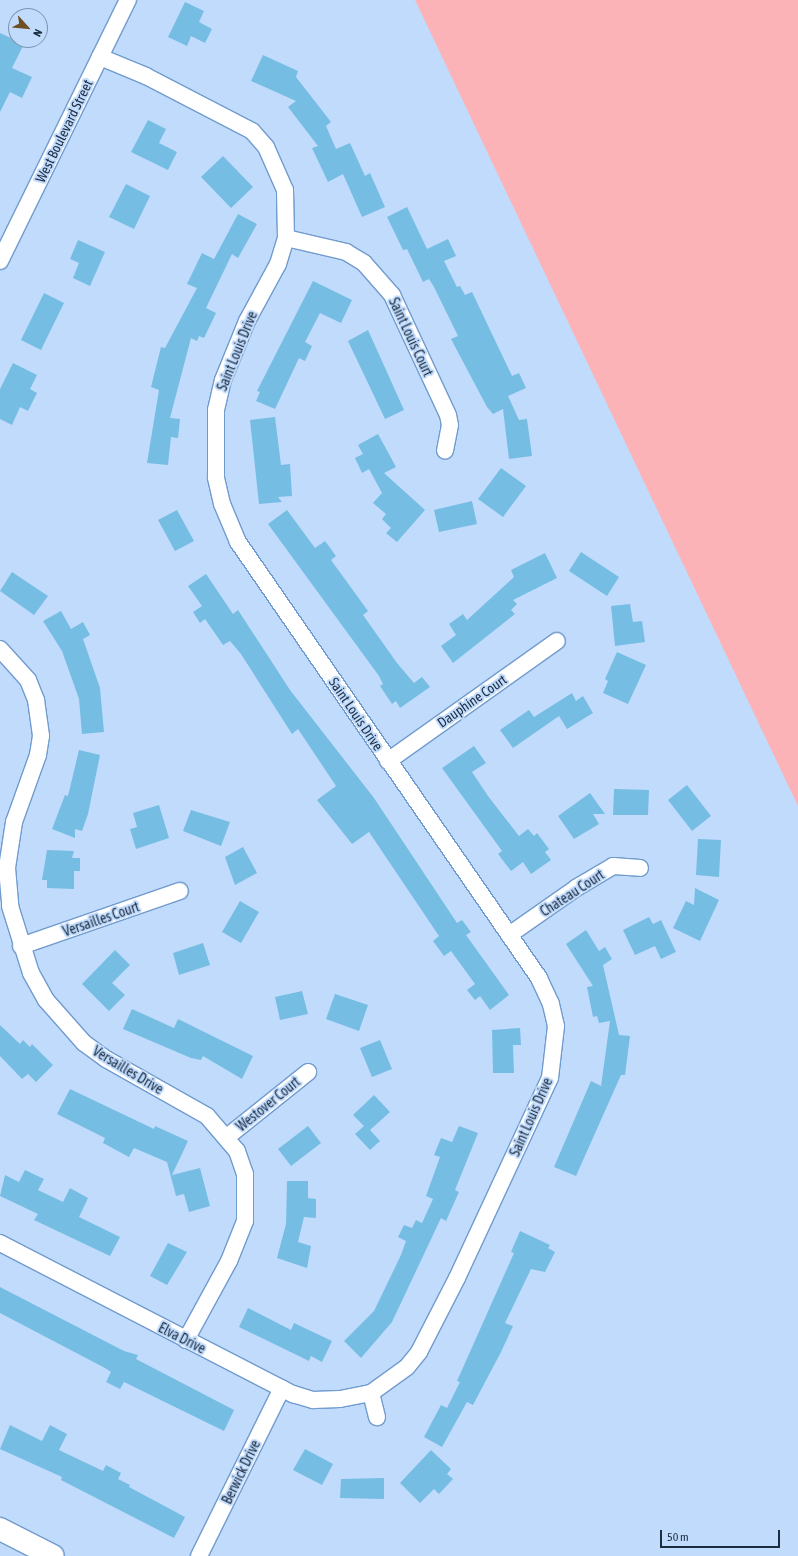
<!DOCTYPE html>
<html>
<head>
<meta charset="utf-8">
<style>
	body { margin:0 }
	#map { position:relative; width:798px; height:1556px; overflow:hidden; background:#c1dbfc; font-family:"Asap Condensed",sans-serif }
	div>[style] { position:absolute }
	[style*='--x'] { left:calc(var(--x)*1px); top:calc(var(--y)*1px); width:calc(var(--w)*1px); rotate:calc(var(--a)*1deg) }
	.green>* { inset:0; background:#fcb3b8 }
	.building>* { inset:0; background:#76bde4 }
	.roads { filter:drop-shadow(1px 0 #709bce) drop-shadow(-1px 0 #709bce) drop-shadow(0 1px #709bce) drop-shadow(0 -1px #709bce) }
	.minor>* { height:16px; margin:-8px; padding:0 8px; transform-origin:8px; border-radius:8px; background:#fff }
	.secondary>* { height:22px; margin:-11px; padding:0 11px; transform-origin:11px; border-radius:11px; background:#fff }
	span { translate:-50% -50%; white-space:nowrap; text-align:center; line-height:1.15; -webkit-text-stroke:4px #c1dbfc; paint-order:stroke }
	.street-label { font-size:14px; color:#1c2d42 }
	.north { position:absolute; left:8px; top:8px; width:40px; height:40px; box-sizing:border-box; background:#c1dbfc; border:1px solid #7f95b2; border-radius:50%; rotate:117deg; font-size:11px; font-weight:700; line-height:16px; text-align:center; color:#1c2d42 }
	.north::after { content:''; display:block; margin:auto; width:14px; height:18px; background:#6e4f24; clip-path:polygon(50% 0,100% 100%,50% 72%,0 100%) }
	.scale { position:absolute; left:660px; top:1530px; width:120px; height:18px; box-sizing:border-box; border:2px solid #1c2d42; border-top:0; padding-left:5px; font-size:12px; line-height:14px; white-space:nowrap; color:#1c2d42; -webkit-text-stroke:3px #c1dbfc; paint-order:stroke }
</style>
</head>
<body>
<div id="map">
	<div class="green">
		<div style="clip-path:polygon(415px 0,798px 0,798px 806px)"></div>
	</div>
	<div class="building">
		<div style="clip-path:polygon(185px 2px,204px 11px,199px 22px,212px 29px,205px 43px,191px 36px,187px 46px,168px 37px)"></div>
		<div style="clip-path:polygon(0 33px,24px 44px,12px 68px,32px 77px,22px 98px,10px 92px,0 112px)"></div>
		<div style="clip-path:polygon(263px 55px,298px 71px,296px 77px,331px 122px,326px 126px,336px 149px,350px 143px,365px 176px,370px 173px,385px 207px,362px 217px,343px 174px,328px 182px,312px 148px,318px 146px,288px 107px,296px 101px,251px 81px)"></div>
		<div style="clip-path:polygon(148px 120px,166px 129px,159px 143px,177px 152px,168px 170px,131px 152px)"></div>
		<div style="clip-path:polygon(223px 156px,253px 187px,231px 208px,201px 177px)"></div>
		<div style="clip-path:polygon(126px 184px,150px 196px,134px 229px,109px 217px)"></div>
		<div style="clip-path:polygon(407px 207px,427px 249px,448px 239px,456px 256px,444px 261px,457px 287px,460px 286px,465px 295px,472px 292px,512px 376px,519px 373px,526px 388px,508px 396px,519px 420px,527px 419px,532px 456px,509px 459px,503px 409px,493px 414px,487px 407px,451px 339px,458px 336px,434px 287px,429px 279px,423px 282px,407px 249px,403px 250px,387px 217px)"></div>
		<div style="clip-path:polygon(238px 214px,257px 224px,238px 258px,232px 254px,206px 308px,216px 313px,204px 338px,199px 336px,197px 341px,191px 338px,170px 418px,180px 419px,178px 438px,171px 437px,168px 465px,147px 463px,159px 390px,151px 387px,161px 347px,165px 348px,197px 288px,187px 284px,202px 253px,214px 259px)"></div>
		<div style="clip-path:polygon(78px 240px,105px 252px,90px 286px,73px 278px,79px 263px,70px 259px)"></div>
		<div style="clip-path:polygon(313px 281px,352px 300px,341px 323px,320px 313px,305px 342px,312px 346px,305px 361px,299px 358px,275px 409px,256px 401px,260px 392px,257px 391px)"></div>
		<div style="clip-path:polygon(44px 293px,64px 303px,41px 350px,21px 340px)"></div>
		<div style="clip-path:polygon(368px 330px,404px 410px,385px 419px,348px 341px)"></div>
		<div style="clip-path:polygon(13px 363px,37px 375px,30px 389px,37px 393px,28px 411px,20px 407px,12px 425px,0 419px,0 389px)"></div>
		<div style="clip-path:polygon(275px 417px,281px 465px,290px 464px,292px 496px,278px 497px,282px 502px,259px 504px,250px 420px)"></div>
		<div style="clip-path:polygon(378px 434px,396px 467px,384px 473px,425px 510px,397px 542px,386px 533px,391px 528px,382px 519px,386px 514px,373px 503px,382px 493px,369px 469px,362px 473px,355px 458px,363px 454px,358px 445px)"></div>
		<div style="clip-path:polygon(501px 468px,526px 486px,503px 517px,478px 499px)"></div>
		<div style="clip-path:polygon(472px 501px,477px 524px,439px 532px,434px 510px)"></div>
		<div style="clip-path:polygon(177px 510px,194px 541px,175px 551px,158px 520px)"></div>
		<div style="clip-path:polygon(287px 510px,315px 548px,325px 541px,336px 556px,331px 560px,368px 611px,363px 615px,397px 663px,414px 683px,422px 677px,430px 687px,400px 708px,396px 701px,392px 704px,380px 686px,383px 684px,379px 676px,268px 524px)"></div>
		<div style="clip-path:polygon(581px 552px,619px 577px,607px 596px,569px 571px)"></div>
		<div style="clip-path:polygon(545px 553px,557px 578px,513px 600px,517px 604px,511px 610px,515px 614px,453px 663px,441px 646px,456px 635px,449px 624px,463px 614px,467px 620px,514px 577px,511px 570px)"></div>
		<div style="clip-path:polygon(12px 572px,48px 596px,34px 615px,0 591px)"></div>
		<div style="clip-path:polygon(206px 574px,233px 614px,238px 610px,290px 690px,374px 798px,457px 923px,462px 920px,471px 932px,466px 935px,509px 995px,490px 1010px,480px 996px,475px 1000px,467px 990px,475px 984px,451px 951px,444px 956px,433px 941px,439px 936px,369px 832px,352px 844px,317px 800px,336px 786px,298px 729px,292px 734px,241px 654px,230px 641px,223px 645px,205px 619px,200px 623px,193px 612px,202px 606px,188px 586px)"></div>
		<div style="clip-path:polygon(630px 604px,633px 622px,642px 621px,645px 642px,615px 646px,611px 606px)"></div>
		<div style="clip-path:polygon(61px 611px,71px 629px,83px 622px,90px 635px,83px 639px,100px 688px,104px 732px,82px 734px,79px 699px,62px 651px,43px 621px)"></div>
		<div style="clip-path:polygon(617px 652px,646px 665px,628px 704px,603px 693px,608px 681px,605px 679px)"></div>
		<div style="clip-path:polygon(572px 693px,576px 701px,583px 696px,593px 713px,567px 729px,559px 716px,513px 748px,500px 730px,529px 710px,534px 717px)"></div>
		<div style="clip-path:polygon(474px 746px,486px 763px,472px 772px,488px 796px,519px 836px,528px 829px,534px 836px,537px 833px,549px 849px,545px 852px,551px 860px,531px 874px,523px 862px,511px 871px,498px 854px,502px 851px,442px 768px)"></div>
		<div style="clip-path:polygon(79px 750px,100px 755px,88px 814px,82px 831px,75px 829px,75px 838px,52px 829px,65px 795px,68px 796px)"></div>
		<div style="clip-path:polygon(687px 785px,711px 816px,692px 831px,668px 800px)"></div>
		<div style="clip-path:polygon(614px 789px,649px 790px,648px 815px,613px 815px)"></div>
		<div style="clip-path:polygon(590px 793px,605px 814px,593px 814px,599px 824px,574px 839px,558px 816px)"></div>
		<div style="clip-path:polygon(159px 805px,169px 838px,136px 849px,130px 829px,137px 827px,133px 813px)"></div>
		<div style="clip-path:polygon(191px 810px,230px 822px,221px 846px,183px 831px)"></div>
		<div style="clip-path:polygon(698px 839px,721px 840px,719px 877px,696px 875px)"></div>
		<div style="clip-path:polygon(243px 847px,257px 873px,235px 885px,225px 857px)"></div>
		<div style="clip-path:polygon(47px 850px,74px 851px,72px 858px,80px 858px,80px 871px,74px 871px,74px 889px,47px 888px,47px 880px,42px 880px)"></div>
		<div style="clip-path:polygon(695px 888px,719px 900px,700px 941px,673px 928px,686px 901px,694px 905px)"></div>
		<div style="clip-path:polygon(240px 901px,259px 912px,241px 943px,222px 932px)"></div>
		<div style="clip-path:polygon(649px 917px,653px 924px,661px 920px,676px 952px,661px 959px,655px 946px,635px 955px,623px 930px)"></div>
		<div style="clip-path:polygon(586px 930px,599px 951px,605px 947px,612px 959px,603px 965px,619px 1035px,630px 1036px,625px 1075px,621px 1075px,576px 1176px,554px 1167px,591px 1081px,601px 1086px,610px 1021px,599px 1023px,597px 1016px,593px 1017px,587px 987px,593px 986px,566px 944px)"></div>
		<div style="clip-path:polygon(203px 943px,210px 965px,179px 975px,173px 953px)"></div>
		<div style="clip-path:polygon(115px 950px,130px 965px,112px 983px,125px 995px,109px 1011px,82px 984px)"></div>
		<div style="clip-path:polygon(302px 991px,308px 1014px,280px 1020px,275px 997px)"></div>
		<div style="clip-path:polygon(335px 994px,368px 1005px,359px 1031px,326px 1019px)"></div>
		<div style="clip-path:polygon(132px 1009px,174px 1028px,178px 1019px,253px 1056px,242px 1079px,203px 1056px,201px 1060px,191px 1058px,123px 1029px)"></div>
		<div style="clip-path:polygon(0 1025px,20px 1044px,23px 1040px,30px 1047px,32px 1044px,53px 1065px,36px 1082px,28px 1074px,22px 1079px,0 1056px)"></div>
		<div style="clip-path:polygon(520px 1028px,521px 1045px,513px 1045px,514px 1073px,493px 1073px,492px 1030px)"></div>
		<div style="clip-path:polygon(380px 1040px,392px 1069px,372px 1077px,360px 1048px)"></div>
		<div style="clip-path:polygon(70px 1089px,154px 1129px,155px 1126px,188px 1141px,172px 1175px,200px 1168px,210px 1206px,189px 1212px,184px 1194px,176px 1196px,167px 1162px,134px 1148px,129px 1157px,103px 1143px,105px 1138px,57px 1114px)"></div>
		<div style="clip-path:polygon(374px 1095px,390px 1112px,370px 1130px,380px 1141px,370px 1150px,355px 1134px,364px 1126px,353px 1115px)"></div>
		<div style="clip-path:polygon(308px 1126px,321px 1143px,291px 1166px,278px 1149px)"></div>
		<div style="clip-path:polygon(459px 1126px,478px 1133px,455px 1190px,459px 1192px,446px 1221px,441px 1218px,392px 1322px,361px 1358px,344px 1341px,374px 1311px,401px 1255px,406px 1241px,398px 1237px,404px 1225px,412px 1228px,416px 1220px,422px 1223px,433px 1199px,426px 1196px,440px 1157px,434px 1155px,441px 1138px,452px 1142px)"></div>
		<div style="clip-path:polygon(25px 1170px,44px 1179px,38px 1190px,63px 1202px,70px 1188px,88px 1198px,79px 1217px,120px 1237px,110px 1256px,34px 1220px,38px 1214px,0 1196px,5px 1175px,19px 1182px)"></div>
		<div style="clip-path:polygon(287px 1181px,308px 1181px,308px 1198px,316px 1199px,316px 1218px,304px 1217px,298px 1242px,311px 1246px,307px 1268px,277px 1258px,286px 1224px)"></div>
		<div style="clip-path:polygon(520px 1231px,550px 1245px,548px 1248px,555px 1252px,545px 1272px,531px 1269px,505px 1323px,513px 1326px,501px 1352px,473px 1405px,467px 1402px,442px 1447px,424px 1437px,441px 1405px,447px 1408px,460px 1382px,457px 1381px,514px 1253px,511px 1252px)"></div>
		<div style="clip-path:polygon(168px 1243px,187px 1252px,167px 1285px,150px 1276px)"></div>
		<div style="clip-path:polygon(0 1287px,124px 1351px,138px 1355px,136px 1359px,234px 1410px,224px 1431px,124px 1382px,120px 1389px,106px 1382px,111px 1372px,105px 1368px,0 1313px)"></div>
		<div style="clip-path:polygon(248px 1308px,291px 1330px,294px 1323px,332px 1341px,322px 1362px,311px 1356px,309px 1361px,239px 1327px)"></div>
		<div style="clip-path:polygon(10px 1425px,42px 1441px,50px 1425px,67px 1434px,59px 1450px,103px 1471px,106px 1465px,121px 1473px,118px 1479px,130px 1485px,129px 1487px,185px 1517px,174px 1538px,61px 1480px,62px 1477px,0 1449px)"></div>
		<div style="clip-path:polygon(305px 1449px,333px 1464px,322px 1485px,293px 1470px)"></div>
		<div style="clip-path:polygon(431px 1450px,451px 1469px,447px 1474px,453px 1479px,439px 1494px,434px 1489px,420px 1503px,400px 1483px)"></div>
		<div style="clip-path:polygon(384px 1478px,384px 1499px,340px 1498px,341px 1479px)"></div>
	</div>
	<div class="roads">
		<div class="minor">
			<div style="--x:286;--y:238;--w:62;--a:13.1"></div>
			<div style="--x:346;--y:252;--w:21;--a:31"></div>
			<div style="--x:364;--y:263;--w:43;--a:48.8"></div>
			<div style="--x:392;--y:295;--w:132;--a:65"></div>
			<div style="--x:448;--y:415;--w:10;--a:79"></div>
			<div style="--x:450;--y:425;--w:26;--a:101"></div>
			<div style="--x:0;--y:261;--w:291;--a:-63.9"></div>
			<div style="--x:0;--y:649;--w:42;--a:47.9"></div>
			<div style="--x:28;--y:680;--w:22;--a:68"></div>
			<div style="--x:36;--y:700;--w:36;--a:82"></div>
			<div style="--x:41;--y:736;--w:19;--a:99"></div>
			<div style="--x:38;--y:755;--w:71;--a:109.7"></div>
			<div style="--x:14;--y:822;--w:47;--a:98.7"></div>
			<div style="--x:7;--y:868;--w:38;--a:85"></div>
			<div style="--x:10;--y:906;--w:70;--a:72.6"></div>
			<div style="--x:31;--y:973;--w:31;--a:61"></div>
			<div style="--x:46;--y:1000;--w:57;--a:48.5"></div>
			<div style="--x:84;--y:1043;--w:27;--a:36"></div>
			<div style="--x:106;--y:1059;--w:116;--a:29.4"></div>
			<div style="--x:207;--y:1116;--w:46;--a:49.4"></div>
			<div style="--x:237;--y:1151;--w:24;--a:71"></div>
			<div style="--x:245;--y:1174;--w:47;--a:90"></div>
			<div style="--x:245;--y:1221;--w:43;--a:111.8"></div>
			<div style="--x:229;--y:1261;--w:90;--a:118.6"></div>
			<div style="--x:388;--y:761;--w:207;--a:-35.4"></div>
			<div style="--x:509;--y:935;--w:82;--a:-35"></div>
			<div style="--x:576;--y:888;--w:43;--a:-30.7"></div>
			<div style="--x:613;--y:866;--w:27;--a:4"></div>
			<div style="--x:21;--y:946;--w:168;--a:-19.1"></div>
			<div style="--x:227;--y:1137;--w:104;--a:-38.7"></div>
			<div style="--x:0;--y:1243;--w:330;--a:27.3"></div>
			<div style="--x:293;--y:1394;--w:21;--a:17"></div>
			<div style="--x:313;--y:1400;--w:27;--a:-2"></div>
			<div style="--x:340;--y:1399;--w:32;--a:-11"></div>
			<div style="--x:371;--y:1393;--w:44;--a:-35.8"></div>
			<div style="--x:407;--y:1367;--w:19;--a:-51"></div>
			<div style="--x:419;--y:1352;--w:83;--a:-62.8"></div>
			<div style="--x:457;--y:1278;--w:221;--a:-65.1"></div>
			<div style="--x:550;--y:1078;--w:52;--a:-83.4"></div>
			<div style="--x:556;--y:1026;--w:23;--a:-103"></div>
			<div style="--x:551;--y:1004;--w:29;--a:-115"></div>
			<div style="--x:539;--y:978;--w:530;--a:-124.62"></div>
			<div style="--x:238;--y:542;--w:41;--a:-112.8"></div>
			<div style="--x:222;--y:504;--w:28;--a:-103"></div>
			<div style="--x:216;--y:477;--w:67;--a:-90"></div>
			<div style="--x:216;--y:410;--w:31;--a:-77"></div>
			<div style="--x:223;--y:380;--w:64;--a:-67.9"></div>
			<div style="--x:247;--y:321;--w:65;--a:-61.5"></div>
			<div style="--x:278;--y:264;--w:27;--a:-73"></div>
			<div style="--x:286;--y:238;--w:48;--a:-91.2"></div>
			<div style="--x:285;--y:190;--w:47;--a:-113.8"></div>
			<div style="--x:266;--y:147;--w:21;--a:-131"></div>
			<div style="--x:252;--y:131;--w:119;--a:-152.6"></div>
			<div style="--x:146;--y:76;--w:50;--a:-157.6"></div>
			<div style="--x:371;--y:1393;--w:25;--a:76"></div>
			<div style="--x:199;--y:1556;--w:187;--a:-63.7"></div>
		</div>
		<div class="secondary">
			<div style="--x:0;--y:1529;--w:59;--a:27"></div>
		</div>
	</div>
	<div class="street-label">
		<span style="left:64px;top:131px;rotate:-64deg">West Boulevard Street</span>
		<span style="left:411px;top:337px;rotate:65deg">Saint Louis Court</span>
		<span style="left:237px;top:351px;rotate:-68deg">Saint Louis Drive</span>
		<span style="left:472px;top:701px;rotate:-35deg">Dauphine Court</span>
		<span style="left:356px;top:714px;rotate:56deg">Saint Louis Drive</span>
		<span style="left:572px;top:893px;rotate:-33deg">Chateau Court</span>
		<span style="left:101px;top:919px;rotate:-19deg">Versailles Court</span>
		<span style="left:128px;top:1070px;rotate:31deg">Versailles Drive</span>
		<span style="left:268px;top:1104px;rotate:-39deg">Westover Court</span>
		<span style="left:531px;top:1117px;rotate:-66deg">Saint Louis Drive</span>
		<span style="left:182px;top:1338px;rotate:27deg">Elva Drive</span>
		<span style="left:241px;top:1472px;rotate:-64deg">Berwick Drive</span>
	</div>
	<div class="north">N</div>
	<div class="scale">50 m</div>
</div>
</body>
</html>
